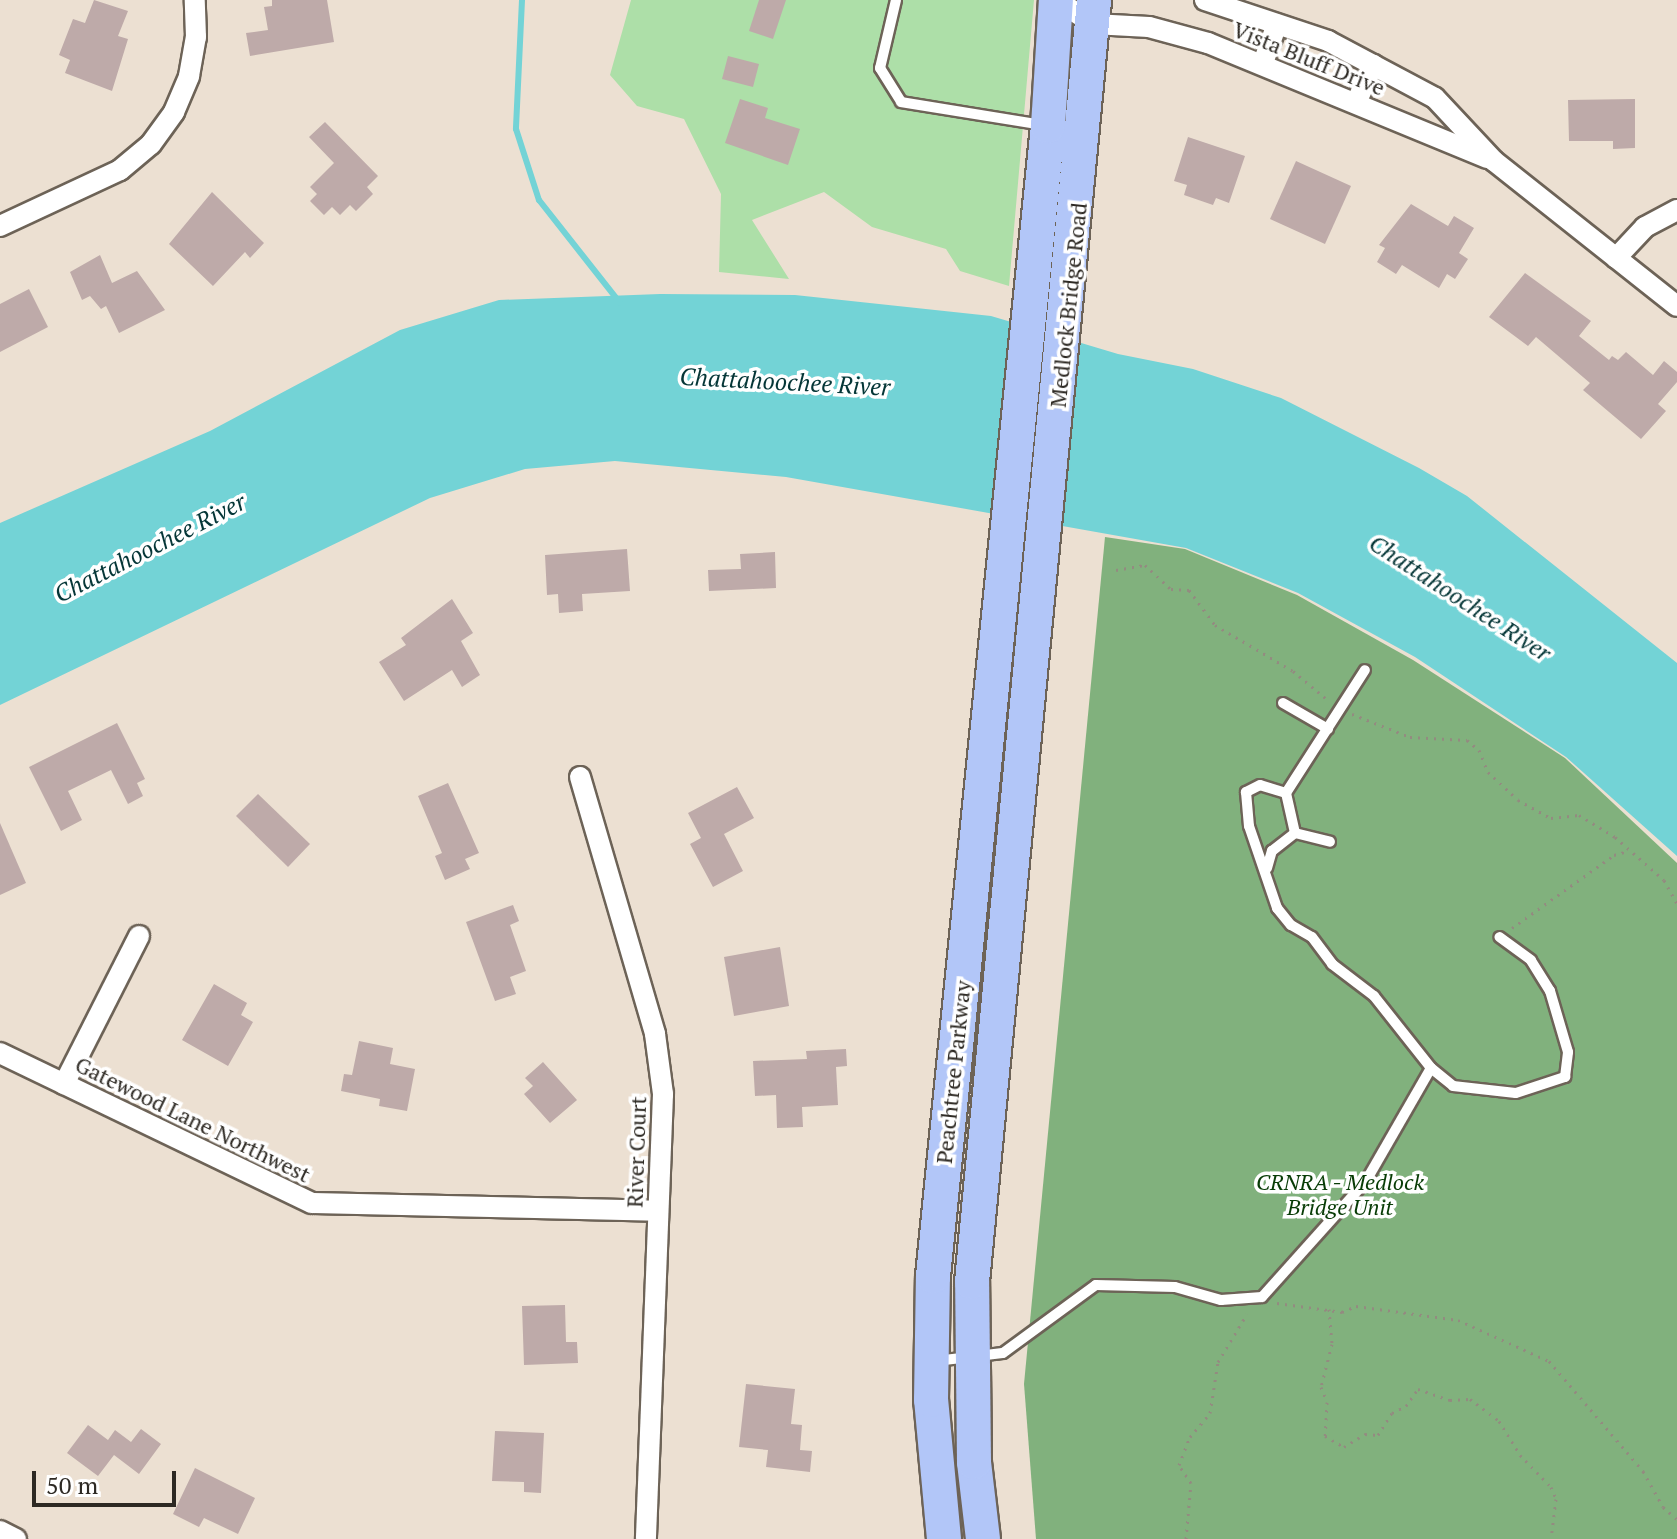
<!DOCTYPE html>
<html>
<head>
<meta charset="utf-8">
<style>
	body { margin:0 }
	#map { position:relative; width:1677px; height:1539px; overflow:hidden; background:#ece0d2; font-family:"PT Serif",serif }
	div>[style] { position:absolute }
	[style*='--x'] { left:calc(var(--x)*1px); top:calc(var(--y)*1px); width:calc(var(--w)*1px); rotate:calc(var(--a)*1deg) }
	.green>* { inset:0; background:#addfa8 }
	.forest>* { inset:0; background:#81b17d }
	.water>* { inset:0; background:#73d3d6 }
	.stream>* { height:6px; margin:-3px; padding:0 3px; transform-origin:3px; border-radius:3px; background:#73d3d6 }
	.building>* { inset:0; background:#beaaa9 }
	.path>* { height:3px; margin-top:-1.5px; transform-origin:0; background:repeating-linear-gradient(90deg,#938b80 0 2px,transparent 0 8px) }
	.roads { filter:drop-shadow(2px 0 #6d6357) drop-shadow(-2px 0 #6d6357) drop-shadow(0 2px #6d6357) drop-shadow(0 -2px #6d6357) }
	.service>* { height:10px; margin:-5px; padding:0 5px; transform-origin:5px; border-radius:5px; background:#fff }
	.minor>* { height:20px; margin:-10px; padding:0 10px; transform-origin:10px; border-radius:10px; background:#fff }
	.trunk>* { height:34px; margin:-17px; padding:0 17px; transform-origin:17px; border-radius:17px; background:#b2c6f8 }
	span { translate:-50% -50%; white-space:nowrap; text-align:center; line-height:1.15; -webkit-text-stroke:7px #fff; paint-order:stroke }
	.street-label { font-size:22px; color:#2d2923 }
	.park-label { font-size:22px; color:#083c06; font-style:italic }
	.water-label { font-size:24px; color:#053637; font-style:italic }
	.scale { position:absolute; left:32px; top:1471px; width:144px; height:36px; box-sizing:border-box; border:4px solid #2d2923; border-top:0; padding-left:10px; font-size:24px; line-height:28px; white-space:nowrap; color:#2d2923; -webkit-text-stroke:6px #fff; paint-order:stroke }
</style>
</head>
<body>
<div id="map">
	<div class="green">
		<div style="clip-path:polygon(631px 0,1034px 0,1009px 286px,960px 271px,946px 249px,872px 227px,824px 192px,752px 220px,789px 279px,719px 272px,721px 194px,684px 119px,637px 106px,610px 75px)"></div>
	</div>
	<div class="forest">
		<div style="clip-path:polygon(1105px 537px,1185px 549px,1297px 595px,1413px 660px,1565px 758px,1677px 863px,1677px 1539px,1036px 1539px,1024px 1384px)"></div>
	</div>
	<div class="water">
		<div style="clip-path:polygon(660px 294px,795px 295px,991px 316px,1118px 354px,1193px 369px,1281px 398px,1419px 468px,1467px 496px,1677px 663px,1677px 856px,1566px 757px,1415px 657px,1298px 593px,1186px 548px,786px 477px,615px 461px,525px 469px,430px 498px,0 705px,0 523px,210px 431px,400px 330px,499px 300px)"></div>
	</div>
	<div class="stream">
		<div style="--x:522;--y:0;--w:129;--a:92.7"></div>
		<div style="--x:516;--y:129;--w:75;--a:72.1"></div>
		<div style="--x:539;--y:200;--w:131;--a:51.8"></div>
	</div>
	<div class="building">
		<div style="clip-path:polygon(94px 0,128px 11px,118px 36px,128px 39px,112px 91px,65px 73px,70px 60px,59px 55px,73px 19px,85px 23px)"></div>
		<div style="clip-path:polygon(272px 0,327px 0,334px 42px,250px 56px,246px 33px,268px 30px,264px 7px,272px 6px)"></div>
		<div style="clip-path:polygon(759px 0,786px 0,773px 39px,749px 31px)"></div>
		<div style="clip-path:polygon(728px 56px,759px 64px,753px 87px,722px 79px)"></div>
		<div style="clip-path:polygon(740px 99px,768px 108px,765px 118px,800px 129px,788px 165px,725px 143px)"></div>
		<div style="clip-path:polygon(1635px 99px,1635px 148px,1613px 149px,1613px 141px,1569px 141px,1568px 100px)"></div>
		<div style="clip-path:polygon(325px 122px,378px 176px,367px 187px,373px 194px,356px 211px,350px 205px,340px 215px,332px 207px,324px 215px,310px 201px,317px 194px,310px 187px,334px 163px,309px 137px)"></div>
		<div style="clip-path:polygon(1188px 137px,1245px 156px,1229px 203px,1216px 198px,1213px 205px,1184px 195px,1187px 185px,1174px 181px)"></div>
		<div style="clip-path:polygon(1296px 161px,1351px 186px,1325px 244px,1270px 219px)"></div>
		<div style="clip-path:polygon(212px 192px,264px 243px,250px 258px,245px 252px,213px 286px,169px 244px)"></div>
		<div style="clip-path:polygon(1411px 204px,1448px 226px,1454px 216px,1474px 228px,1459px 253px,1468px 259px,1455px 279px,1447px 274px,1439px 288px,1402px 265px,1396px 274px,1377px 262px,1385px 248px,1379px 245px)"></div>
		<div style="clip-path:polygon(100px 255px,112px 283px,137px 271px,165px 310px,119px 333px,106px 306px,101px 309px,90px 296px,82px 300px,70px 272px)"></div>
		<div style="clip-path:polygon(1525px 273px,1591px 321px,1579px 336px,1609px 360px,1612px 356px,1618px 360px,1626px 352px,1653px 375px,1664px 361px,1677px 372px,1677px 382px,1658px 404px,1666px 411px,1641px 439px,1583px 390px,1590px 383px,1536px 337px,1528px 346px,1489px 317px)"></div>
		<div style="clip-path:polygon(29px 289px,48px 327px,0 352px,0 304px)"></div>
		<div style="clip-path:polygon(627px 549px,630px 591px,582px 594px,583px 611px,559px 613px,558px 594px,547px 595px,545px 555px)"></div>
		<div style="clip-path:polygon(775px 552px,776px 588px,709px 591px,708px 570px,741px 569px,740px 554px)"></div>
		<div style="clip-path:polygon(452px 599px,473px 633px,461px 641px,480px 675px,462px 687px,452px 670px,404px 701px,379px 662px,406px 645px,401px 638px)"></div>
		<div style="clip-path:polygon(117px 723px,145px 779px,137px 783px,143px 796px,128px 804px,111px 770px,68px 791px,82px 820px,61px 831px,29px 767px)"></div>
		<div style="clip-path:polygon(448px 783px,479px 853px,465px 859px,470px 869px,445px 880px,435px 856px,442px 853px,418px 796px)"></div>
		<div style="clip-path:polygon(737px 787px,754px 818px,724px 834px,743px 871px,713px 887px,690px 844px,701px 838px,688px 813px)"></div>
		<div style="clip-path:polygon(258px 794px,310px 844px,288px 867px,236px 816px)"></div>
		<div style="clip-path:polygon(0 823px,26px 883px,0 895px)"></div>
		<div style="clip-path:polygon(513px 905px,519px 921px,510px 925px,526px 971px,510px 977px,516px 994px,495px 1001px,466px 922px)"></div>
		<div style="clip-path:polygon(780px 947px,789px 1006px,734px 1016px,724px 957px)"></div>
		<div style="clip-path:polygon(214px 984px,247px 1003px,241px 1015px,253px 1022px,228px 1066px,182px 1040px)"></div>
		<div style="clip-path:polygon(359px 1041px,393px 1048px,390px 1064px,415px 1069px,407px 1111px,379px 1106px,380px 1099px,341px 1091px,344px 1074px,352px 1075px)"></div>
		<div style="clip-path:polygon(846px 1049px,847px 1066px,836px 1067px,838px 1105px,802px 1107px,803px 1127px,777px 1128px,776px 1095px,755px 1096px,753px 1061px,807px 1059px,806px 1051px)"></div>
		<div style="clip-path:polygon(543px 1062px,577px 1100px,550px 1123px,524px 1094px,533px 1086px,525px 1078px)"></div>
		<div style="clip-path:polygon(565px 1305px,566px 1342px,577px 1342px,578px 1363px,524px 1365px,522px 1306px)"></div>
		<div style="clip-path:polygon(746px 1384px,795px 1389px,791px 1424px,802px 1425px,800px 1450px,812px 1451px,810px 1472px,766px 1467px,768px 1450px,739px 1447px)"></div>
		<div style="clip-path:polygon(88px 1425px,108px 1440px,115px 1430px,131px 1442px,141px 1429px,161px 1444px,139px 1474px,114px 1455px,98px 1476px,67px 1453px)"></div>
		<div style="clip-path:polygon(495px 1431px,544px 1433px,541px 1493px,524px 1492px,524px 1482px,492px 1481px)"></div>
		<div style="clip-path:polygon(195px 1468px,255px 1498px,238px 1534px,204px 1518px,199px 1527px,173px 1514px)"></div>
	</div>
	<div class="path">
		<div style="--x:1116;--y:570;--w:29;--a:-10"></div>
		<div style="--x:1145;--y:565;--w:35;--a:43"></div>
		<div style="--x:1171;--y:589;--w:18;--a:3"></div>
		<div style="--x:1189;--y:590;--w:44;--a:53.4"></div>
		<div style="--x:1215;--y:625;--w:91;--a:30.5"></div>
		<div style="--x:1293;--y:671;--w:47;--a:39.8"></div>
		<div style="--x:1352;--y:714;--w:62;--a:21.6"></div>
		<div style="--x:1410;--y:737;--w:57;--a:3"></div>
		<div style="--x:1467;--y:740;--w:16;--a:40"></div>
		<div style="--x:1479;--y:750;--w:24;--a:68"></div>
		<div style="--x:1488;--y:772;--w:41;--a:43"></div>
		<div style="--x:1518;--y:800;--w:38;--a:29"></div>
		<div style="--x:1551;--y:818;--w:28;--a:-6"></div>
		<div style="--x:1579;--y:815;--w:42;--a:31.4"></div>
		<div style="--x:1615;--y:837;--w:65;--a:41.3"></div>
		<div style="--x:1664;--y:880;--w:26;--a:61"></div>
		<div style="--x:1512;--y:928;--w:125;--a:-35.6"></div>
		<div style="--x:1614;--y:855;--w:15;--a:-16"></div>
		<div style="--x:1277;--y:1303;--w:66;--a:7.9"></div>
		<div style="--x:1342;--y:1312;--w:15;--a:-23"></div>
		<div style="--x:1356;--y:1306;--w:103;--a:7.8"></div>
		<div style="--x:1458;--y:1320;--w:100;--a:24.3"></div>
		<div style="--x:1549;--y:1361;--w:145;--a:49.5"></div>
		<div style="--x:1643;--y:1471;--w:41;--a:60.9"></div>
		<div style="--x:1663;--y:1507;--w:18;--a:41"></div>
		<div style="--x:1329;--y:1309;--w:35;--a:85"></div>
		<div style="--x:1332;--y:1344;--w:44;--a:104.3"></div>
		<div style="--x:1321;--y:1387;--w:16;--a:68"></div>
		<div style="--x:1327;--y:1402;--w:34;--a:93"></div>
		<div style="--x:1325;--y:1436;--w:22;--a:30"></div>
		<div style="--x:1344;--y:1447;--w:25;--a:-32"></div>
		<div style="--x:1365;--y:1434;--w:13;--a:4"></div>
		<div style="--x:1378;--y:1435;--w:26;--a:-58"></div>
		<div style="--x:1392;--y:1413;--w:16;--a:-27"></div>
		<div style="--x:1406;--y:1406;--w:21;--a:-55"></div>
		<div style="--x:1418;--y:1389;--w:34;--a:19"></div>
		<div style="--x:1450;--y:1400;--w:20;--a:-3"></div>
		<div style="--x:1470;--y:1399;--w:36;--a:37"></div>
		<div style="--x:1499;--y:1421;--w:40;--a:58"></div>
		<div style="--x:1520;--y:1455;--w:45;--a:45.9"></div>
		<div style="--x:1551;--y:1487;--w:13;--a:67"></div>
		<div style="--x:1556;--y:1499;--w:40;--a:97.1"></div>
		<div style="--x:1186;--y:1539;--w:56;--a:-84.9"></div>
		<div style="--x:1191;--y:1483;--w:22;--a:-124"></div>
		<div style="--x:1179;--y:1465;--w:30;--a:-69"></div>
		<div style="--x:1190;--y:1437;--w:31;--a:-50"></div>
		<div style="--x:1210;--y:1413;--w:52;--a:-81.1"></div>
		<div style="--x:1218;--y:1362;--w:56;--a:-58.9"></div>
	</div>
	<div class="roads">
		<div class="service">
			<div style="--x:896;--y:0;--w:70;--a:103.2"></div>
			<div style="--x:880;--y:68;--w:40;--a:58"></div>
			<div style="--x:901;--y:102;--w:144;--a:9.2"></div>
			<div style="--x:1283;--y:703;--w:52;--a:30"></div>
			<div style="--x:1286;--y:793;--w:146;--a:-57.3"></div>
			<div style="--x:1295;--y:833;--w:41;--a:-102.7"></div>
			<div style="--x:1286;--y:793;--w:27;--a:-163"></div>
			<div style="--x:1260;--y:785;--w:16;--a:153"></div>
			<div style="--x:1246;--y:792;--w:34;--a:85"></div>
			<div style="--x:1249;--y:826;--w:87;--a:71.1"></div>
			<div style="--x:1277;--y:908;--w:22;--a:51"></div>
			<div style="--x:1291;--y:925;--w:24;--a:30"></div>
			<div style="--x:1312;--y:937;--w:34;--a:53"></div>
			<div style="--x:1332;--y:964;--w:53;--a:37.3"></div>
			<div style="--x:1374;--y:996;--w:92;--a:51.6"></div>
			<div style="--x:1431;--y:1068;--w:28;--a:39"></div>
			<div style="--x:1453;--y:1086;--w:63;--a:6.3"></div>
			<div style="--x:1516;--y:1093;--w:52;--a:-18.1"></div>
			<div style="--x:1565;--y:1077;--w:25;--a:-83"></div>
			<div style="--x:1568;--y:1052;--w:64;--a:-106.4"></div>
			<div style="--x:1550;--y:991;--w:36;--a:-122"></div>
			<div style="--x:1531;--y:960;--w:39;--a:-144"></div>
			<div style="--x:1267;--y:868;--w:18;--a:-74"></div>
			<div style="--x:1272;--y:851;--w:29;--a:-38"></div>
			<div style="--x:1295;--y:833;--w:36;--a:14"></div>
			<div style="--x:936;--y:1361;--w:67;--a:-6.8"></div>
			<div style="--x:1003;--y:1353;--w:115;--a:-36.2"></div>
			<div style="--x:1096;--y:1285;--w:79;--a:1.5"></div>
			<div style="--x:1175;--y:1287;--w:48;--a:15.8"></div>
			<div style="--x:1221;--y:1300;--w:41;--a:-4.2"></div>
			<div style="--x:1262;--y:1297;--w:156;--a:-48.1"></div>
			<div style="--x:1366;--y:1181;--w:130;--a:-60.1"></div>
		</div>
		<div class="minor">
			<div style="--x:1057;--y:0;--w:43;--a:33.7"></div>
			<div style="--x:1093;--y:24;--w:56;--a:3.1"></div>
			<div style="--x:1149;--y:27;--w:61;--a:15.2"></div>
			<div style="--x:1208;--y:43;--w:302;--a:22.4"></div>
			<div style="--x:1205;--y:0;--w:130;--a:18.4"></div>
			<div style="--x:1328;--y:41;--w:121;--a:28"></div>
			<div style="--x:1435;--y:98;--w:86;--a:46.9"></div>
			<div style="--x:1494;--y:161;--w:233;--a:38.4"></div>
			<div style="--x:1263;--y:63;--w:41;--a:-70.3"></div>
			<div style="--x:1356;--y:103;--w:42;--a:-65.9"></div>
			<div style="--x:0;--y:226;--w:132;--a:-25"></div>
			<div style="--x:120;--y:170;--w:40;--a:-40"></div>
			<div style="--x:151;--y:144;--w:39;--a:-54"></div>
			<div style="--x:174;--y:112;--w:39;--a:-67"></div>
			<div style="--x:189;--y:76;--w:40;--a:-80"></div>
			<div style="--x:196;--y:37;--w:37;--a:-92"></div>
			<div style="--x:1616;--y:258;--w:42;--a:-46.9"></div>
			<div style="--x:1645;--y:227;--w:36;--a:-28"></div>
			<div style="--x:580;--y:777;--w:268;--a:73.7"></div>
			<div style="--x:655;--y:1034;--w:61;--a:82.4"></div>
			<div style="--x:663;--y:1094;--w:445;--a:92.2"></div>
			<div style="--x:0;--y:1053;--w:346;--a:25.7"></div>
			<div style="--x:312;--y:1203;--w:346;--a:1.3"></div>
			<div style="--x:64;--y:1084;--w:166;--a:-63.1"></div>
			<div style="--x:0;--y:1531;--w:18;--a:27"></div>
		</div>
		<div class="trunk">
			<div style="--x:944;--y:1539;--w:140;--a:-95.3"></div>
			<div style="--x:931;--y:1400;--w:124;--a:-89.1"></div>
			<div style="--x:933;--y:1276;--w:1156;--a:-84.29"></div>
			<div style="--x:1048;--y:126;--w:126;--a:-86.4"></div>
			<div style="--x:983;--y:1539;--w:78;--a:-96.7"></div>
			<div style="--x:974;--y:1462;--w:180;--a:-90.6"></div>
			<div style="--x:972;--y:1282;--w:1288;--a:-84.56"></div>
		</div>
	</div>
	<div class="street-label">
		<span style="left:1309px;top:58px;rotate:22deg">Vista Bluff Drive</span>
		<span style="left:1068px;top:305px;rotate:-84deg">Medlock Bridge Road</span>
		<span style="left:953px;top:1072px;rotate:-84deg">Peachtree Parkway</span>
		<span style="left:193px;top:1119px;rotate:26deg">Gatewood Lane Northwest</span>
		<span style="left:636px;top:1152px;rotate:-88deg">River Court</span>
	</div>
	<div class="park-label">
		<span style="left:1340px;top:1194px">CRNRA - Medlock<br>Bridge Unit</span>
	</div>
	<div class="water-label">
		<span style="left:785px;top:382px;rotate:3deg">Chattahoochee River</span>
		<span style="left:150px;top:548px;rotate:-27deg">Chattahoochee River</span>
		<span style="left:1460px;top:598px;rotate:33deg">Chattahoochee River</span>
	</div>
	<div class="scale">50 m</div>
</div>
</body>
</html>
